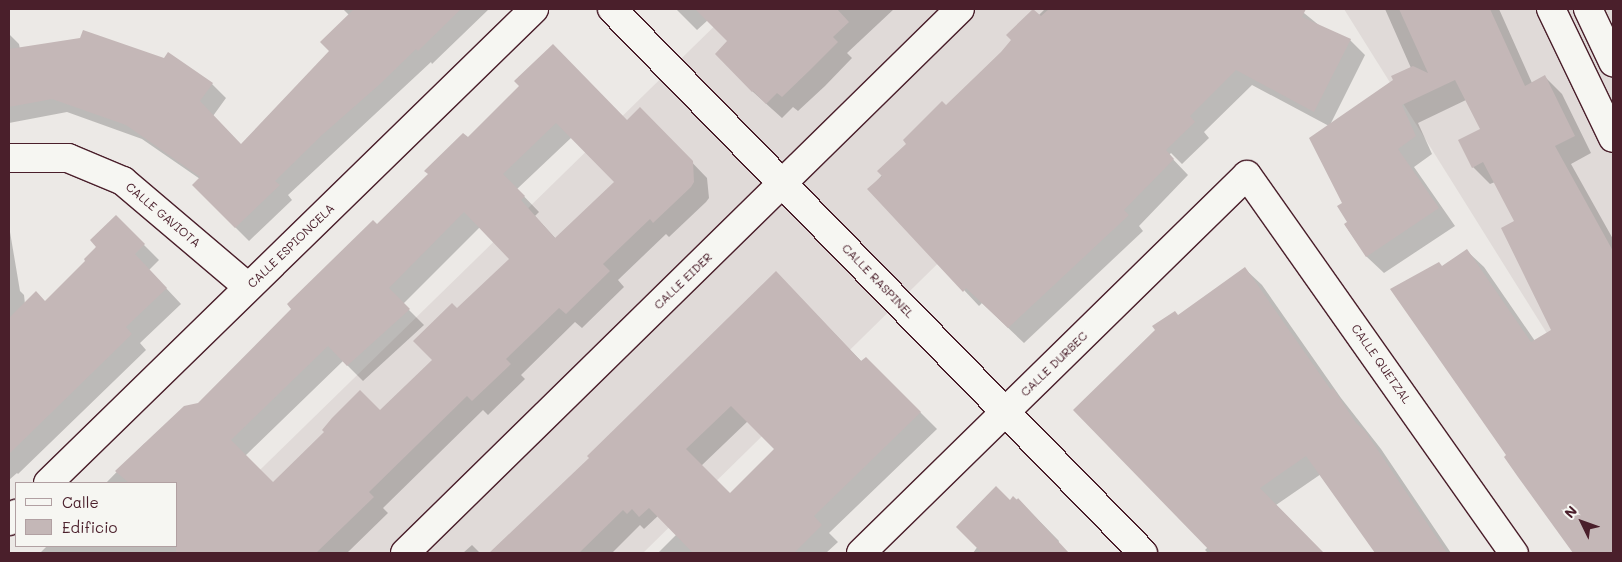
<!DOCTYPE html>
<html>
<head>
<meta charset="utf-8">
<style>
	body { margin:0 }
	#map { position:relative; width:1622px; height:562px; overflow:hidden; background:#ece9e6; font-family:Mali,sans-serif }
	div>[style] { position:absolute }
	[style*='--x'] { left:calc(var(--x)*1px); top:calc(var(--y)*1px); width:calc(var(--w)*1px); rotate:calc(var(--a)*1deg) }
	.built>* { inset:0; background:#e0dad8 }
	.shadow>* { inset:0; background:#0003 }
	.building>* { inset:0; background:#c4b7b7 }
	.roads { filter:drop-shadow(1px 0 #4a1f2b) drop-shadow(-1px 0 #4a1f2b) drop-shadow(0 1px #4a1f2b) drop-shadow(0 -1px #4a1f2b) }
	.street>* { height:28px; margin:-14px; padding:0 14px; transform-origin:14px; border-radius:14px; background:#f6f6f2 }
	.secondary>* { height:28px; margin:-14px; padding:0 14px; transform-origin:14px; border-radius:14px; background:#f6f6f2 }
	span { translate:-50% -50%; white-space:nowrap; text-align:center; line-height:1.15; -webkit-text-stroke:4.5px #f6f6f2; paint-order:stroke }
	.street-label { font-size:12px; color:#4a1f2b }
	.frame { position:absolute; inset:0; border:10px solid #4a1f2b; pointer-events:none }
	.legend { position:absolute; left:15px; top:482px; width:162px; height:65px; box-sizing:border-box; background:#f6f6f2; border:1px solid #b1a0a2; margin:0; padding:6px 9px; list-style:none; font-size:15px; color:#4a1f2b }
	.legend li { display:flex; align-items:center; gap:10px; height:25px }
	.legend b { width:25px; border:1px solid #b1a0a2 }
	.north { position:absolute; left:1557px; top:497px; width:50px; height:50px; -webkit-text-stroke:4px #f6f6f2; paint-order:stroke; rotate:312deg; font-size:14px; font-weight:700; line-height:20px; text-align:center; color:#4a1f2b }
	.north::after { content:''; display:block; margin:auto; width:18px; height:22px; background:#4a1f2b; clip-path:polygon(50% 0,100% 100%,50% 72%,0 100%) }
</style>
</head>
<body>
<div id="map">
	<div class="built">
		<div style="clip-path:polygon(732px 9px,1197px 9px,643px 553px,175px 553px)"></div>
		<div style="clip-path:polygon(1344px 9px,1613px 9px,1613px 439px)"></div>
	</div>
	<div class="shadow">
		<div style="clip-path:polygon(343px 9px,489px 9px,432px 64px,431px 62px,288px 195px,292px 200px,249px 241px,193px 185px,200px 179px,142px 139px,67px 112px,9px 123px,9px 34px,19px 44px,20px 49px,212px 84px,226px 98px,213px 116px,241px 145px,331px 51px,349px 15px)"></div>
		<div style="clip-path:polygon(676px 9px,894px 9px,847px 53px,852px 58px,825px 86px,798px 111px,793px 107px,782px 118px,752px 91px,728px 40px,708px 20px,697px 30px)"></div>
		<div style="clip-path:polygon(1045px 9px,1299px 9px,1320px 26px,1350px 40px,1365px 55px,1330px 125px,1411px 68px,1385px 9px,1499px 9px,1532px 83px,1545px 77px,1562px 94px,1591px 153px,1571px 164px,1613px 239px,1613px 553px,1574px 553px,1519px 477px,1508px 455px,1442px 267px,1467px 251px,1484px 267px,1535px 341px,1552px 331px,1516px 221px,1495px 182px,1490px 184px,1473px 167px,1482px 130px,1466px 100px,1418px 123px,1432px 154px,1414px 167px,1455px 226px,1384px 273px,1367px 257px,1345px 225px,1349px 222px,1329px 126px,1252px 85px,1204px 132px,1209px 138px,1182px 164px,1171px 153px,1169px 155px,1188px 175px,1139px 226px,1143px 231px,1024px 343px,982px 303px,979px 306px,869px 189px,946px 107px)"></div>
		<div style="clip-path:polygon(evenodd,520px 86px,627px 122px,655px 124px,707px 178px,709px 198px,706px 202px,669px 237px,666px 234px,618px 280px,624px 287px,582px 328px,575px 322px,521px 375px,525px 379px,488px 415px,483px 410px,383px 508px,388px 513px,347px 553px,40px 553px,47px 546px,176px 546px,176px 483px,106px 483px,144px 444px,198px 404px,520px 86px,572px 137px,615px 182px,556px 239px,535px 216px,539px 212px,517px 189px,572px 137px,520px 86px,480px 227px,511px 259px,457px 310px,433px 360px,380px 412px,273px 484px,245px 456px,343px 361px,363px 381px,424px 325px,403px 304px,480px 227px)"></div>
		<div style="clip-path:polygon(116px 217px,159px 260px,149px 270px,181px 304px,140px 343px,146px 350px,18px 474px,17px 473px,9px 480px,9px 372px,19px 362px,9px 352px,9px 226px,20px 291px,24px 295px,25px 304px,46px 302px,87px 261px)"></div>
		<div style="clip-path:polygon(1245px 269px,1262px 285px,1341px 398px,1381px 449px,1451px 553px,1376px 553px,1321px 474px,1276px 505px,1323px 553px,1208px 553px,1205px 550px,1208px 547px,1178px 316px)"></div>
		<div style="clip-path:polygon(776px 273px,862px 362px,866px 358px,937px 429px,829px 533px,838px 542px,826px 553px,658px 553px,723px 488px,730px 494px,776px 449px,748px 421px,701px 466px,706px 471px,644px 529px,640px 525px,612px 553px,490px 553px,590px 459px)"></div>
		<div style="clip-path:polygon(1018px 499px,1059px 541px,1058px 543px,1068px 553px,973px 553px,1010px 502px)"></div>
		<div style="clip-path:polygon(472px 545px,480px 553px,463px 553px)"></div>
	</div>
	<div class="building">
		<div style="clip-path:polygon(354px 9px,461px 9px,418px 51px,416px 49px,380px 84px,322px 135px,275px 181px,280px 185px,235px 228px,192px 185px,200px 177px,126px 125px,52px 99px,9px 107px,9px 49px,80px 38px,83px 30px,164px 58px,168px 52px,213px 83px,200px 101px,241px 144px,329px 51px,320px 42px)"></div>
		<div style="clip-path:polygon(695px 9px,837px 9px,849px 22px,833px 37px,838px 42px,809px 71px,782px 97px,777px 93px,766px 104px,753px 91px,752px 92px,715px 54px,727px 41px)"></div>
		<div style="clip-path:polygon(1033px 9px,1041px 16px,1049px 9px,1306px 9px,1302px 17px,1351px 39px,1314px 112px,1236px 70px,1190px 116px,1195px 122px,1166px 150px,1174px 159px,1124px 210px,1129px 215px,1008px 328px,966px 288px,963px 292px,867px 189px,882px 176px,877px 171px,906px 144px,903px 140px,942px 101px,946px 105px,1001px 52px,1011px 40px,1006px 35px)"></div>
		<div style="clip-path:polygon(1399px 9px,1490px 9px,1525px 86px,1545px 75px,1575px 136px,1555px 146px,1613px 251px,1613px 553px,1573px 553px,1518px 477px,1504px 457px,1506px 455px,1390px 289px,1439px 262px,1442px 266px,1467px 249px,1531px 342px,1551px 330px,1501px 228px,1514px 221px,1483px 162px,1472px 168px,1458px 140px,1480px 129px,1455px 80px,1402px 105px,1416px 136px,1398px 149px,1439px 208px,1366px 257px,1344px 224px,1347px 222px,1337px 206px,1342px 203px,1309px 138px,1393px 80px,1391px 76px,1413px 66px,1428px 73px)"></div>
		<div style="clip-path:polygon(evenodd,553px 44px,627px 120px,640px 107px,693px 161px,694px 182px,691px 187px,653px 223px,650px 219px,603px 264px,610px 271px,566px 314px,559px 308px,506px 359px,511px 364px,472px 401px,467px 396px,369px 492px,374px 497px,316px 553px,176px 553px,176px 483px,129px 483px,115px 471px,184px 406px,198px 403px,291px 309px,287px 304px,373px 220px,377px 224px,428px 174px,424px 171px,463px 133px,468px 137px,519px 86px,514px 81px,553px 44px,556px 123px,614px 182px,555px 238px,521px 200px,525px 196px,503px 174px,556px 123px,553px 44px,464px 212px,509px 259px,457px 308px,452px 303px,413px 341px,432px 360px,380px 410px,360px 390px,332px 418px,322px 430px,324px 432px,273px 482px,231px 440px,328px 346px,347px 366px,410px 309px,389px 288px,464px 212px)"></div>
		<div style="clip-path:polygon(116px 215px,145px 244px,135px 254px,167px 288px,126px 327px,132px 334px,9px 454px,9px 318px,36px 291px,45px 301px,85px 261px,84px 259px,96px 247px,90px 240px)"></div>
		<div style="clip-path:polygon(1245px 267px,1331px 390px,1333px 388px,1356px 423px,1365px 431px,1447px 553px,1375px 553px,1306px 456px,1260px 488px,1324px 553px,1212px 553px,1073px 410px,1155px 330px,1152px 326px,1175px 311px,1178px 315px)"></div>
		<div style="clip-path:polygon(evenodd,776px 271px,861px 361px,866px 357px,921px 412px,814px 516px,822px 525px,794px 553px,693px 553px,649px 508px,639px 517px,632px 509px,627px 514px,623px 510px,579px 553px,489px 553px,589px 458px,587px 456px,776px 271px,731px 406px,774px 449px,730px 493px,686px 449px,731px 406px)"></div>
		<div style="clip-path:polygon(996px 486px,1010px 500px,1013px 496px,1017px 500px,1018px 498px,1069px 553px,982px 553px,956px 527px)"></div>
	</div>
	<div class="roads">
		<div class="street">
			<div style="--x:612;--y:9;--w:760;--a:45.69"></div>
			<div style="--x:9;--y:158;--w:59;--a:0"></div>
			<div style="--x:68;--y:158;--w:60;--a:22.7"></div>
			<div style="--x:123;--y:181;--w:164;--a:40.3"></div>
			<div style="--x:48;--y:483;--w:679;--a:-44.28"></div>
			<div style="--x:9;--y:521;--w:10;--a:-45"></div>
			<div style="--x:405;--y:553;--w:777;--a:-44.43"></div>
			<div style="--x:861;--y:553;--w:540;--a:-44.4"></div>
			<div style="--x:1247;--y:175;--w:463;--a:54.8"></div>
		</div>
		<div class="secondary">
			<div style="--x:1551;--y:9;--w:143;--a:64.3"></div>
			<div style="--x:1588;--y:9;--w:59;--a:64.7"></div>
		</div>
	</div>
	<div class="street-label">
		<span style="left:163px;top:215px;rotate:40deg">CALLE GAVIOTA</span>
		<span style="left:291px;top:246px;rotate:-44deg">CALLE ESPIONCELA</span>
		<span style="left:683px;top:281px;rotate:-44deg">CALLE EIDER</span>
		<span style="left:878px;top:281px;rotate:46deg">CALLE RASPINEL</span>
		<span style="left:1054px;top:364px;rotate:-44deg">CALLE DURBEC</span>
		<span style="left:1381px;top:364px;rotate:55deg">CALLE QUETZAL</span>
	</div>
	<div class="frame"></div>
	<ul class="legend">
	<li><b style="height:6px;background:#f6f6f2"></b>Calle</li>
	<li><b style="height:14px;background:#c4b7b7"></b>Edificio</li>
	</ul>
	<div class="north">N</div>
</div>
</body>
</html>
